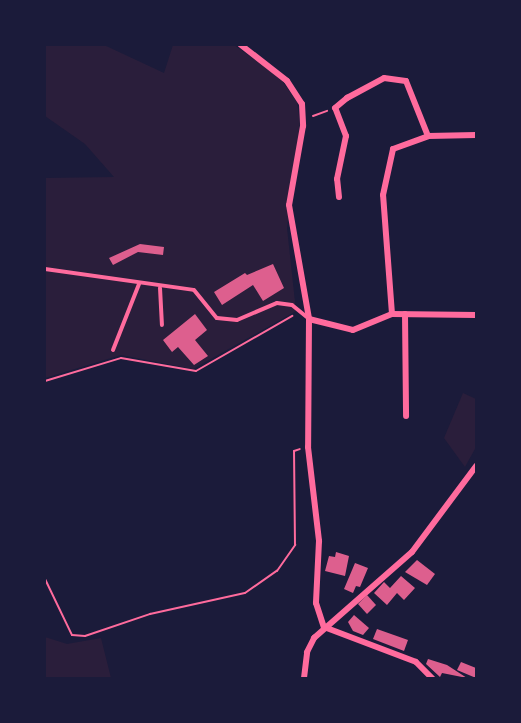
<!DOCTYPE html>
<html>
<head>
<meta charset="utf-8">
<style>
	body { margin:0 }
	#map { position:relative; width:521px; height:723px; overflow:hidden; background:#1b1b3a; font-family:"DM Sans",sans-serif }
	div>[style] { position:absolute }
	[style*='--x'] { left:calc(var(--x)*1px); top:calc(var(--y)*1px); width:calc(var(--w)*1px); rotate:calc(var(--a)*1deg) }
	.green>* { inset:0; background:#2a1e3b }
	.building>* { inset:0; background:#dd5f8e }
	.path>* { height:2px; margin:-1px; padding:0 1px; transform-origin:1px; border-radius:1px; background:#ff6b9d }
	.service>* { height:4px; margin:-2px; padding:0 2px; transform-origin:2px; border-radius:2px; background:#ff6b9d }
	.minor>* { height:6px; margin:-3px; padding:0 3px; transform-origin:3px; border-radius:3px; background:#ff6b9d }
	span { translate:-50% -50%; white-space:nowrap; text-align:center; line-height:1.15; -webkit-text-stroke:4.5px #1b1b3a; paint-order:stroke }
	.frame { position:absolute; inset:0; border:46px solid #1b1b3a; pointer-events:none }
</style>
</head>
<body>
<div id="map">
	<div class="green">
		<div style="clip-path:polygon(45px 45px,104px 45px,164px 73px,173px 45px,234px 45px,280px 78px,297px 102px,300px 123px,287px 228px,296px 311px,193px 369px,121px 355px,45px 378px,45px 178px,114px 177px,85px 144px,45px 116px)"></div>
		<div style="clip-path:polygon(463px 393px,476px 399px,476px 447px,465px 467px,444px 438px)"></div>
		<div style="clip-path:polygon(45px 637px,67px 644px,101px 638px,111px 678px,45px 678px)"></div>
	</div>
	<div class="building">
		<div style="clip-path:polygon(140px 244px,164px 247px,163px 255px,138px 252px,113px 265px,109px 258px)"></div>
		<div style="clip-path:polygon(273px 264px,284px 288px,263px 301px,253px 285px,222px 305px,214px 292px,245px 273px,247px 275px)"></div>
		<div style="clip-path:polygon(195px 314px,207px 330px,195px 340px,208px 356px,194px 365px,178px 347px,172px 352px,163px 340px)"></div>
		<div style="clip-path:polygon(336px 552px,349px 556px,345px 576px,325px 571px,329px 556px,335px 557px)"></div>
		<div style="clip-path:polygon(417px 560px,435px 574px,427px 585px,405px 572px)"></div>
		<div style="clip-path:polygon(355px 563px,368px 568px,360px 587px,356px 586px,353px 593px,344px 589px)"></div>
		<div style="clip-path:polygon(401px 576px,415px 588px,404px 600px,397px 593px,387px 605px,374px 593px,384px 582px,390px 588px)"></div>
		<div style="clip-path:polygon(367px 595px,376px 605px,367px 614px,358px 604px)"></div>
		<div style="clip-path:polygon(354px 615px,369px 628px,363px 635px,353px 631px,348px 622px)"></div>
		<div style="clip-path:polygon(377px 629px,408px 640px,404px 651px,373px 639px)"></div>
		<div style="clip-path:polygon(428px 659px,447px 665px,467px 678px,442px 673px,440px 677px,426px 664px)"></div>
		<div style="clip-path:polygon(461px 662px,476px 668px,476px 678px,457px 670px)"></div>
	</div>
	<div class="path">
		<div style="--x:313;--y:116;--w:15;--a:-20"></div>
		<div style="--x:45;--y:381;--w:79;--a:-16.8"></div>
		<div style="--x:121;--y:358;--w:76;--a:9.8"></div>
		<div style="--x:196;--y:371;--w:111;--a:-29.8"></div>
		<div style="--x:45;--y:579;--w:62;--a:64.3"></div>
		<div style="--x:72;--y:635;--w:13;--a:4"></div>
		<div style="--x:85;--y:636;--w:69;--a:-18.7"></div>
		<div style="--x:150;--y:614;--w:97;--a:-12.5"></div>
		<div style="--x:245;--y:593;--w:39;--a:-35"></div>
		<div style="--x:277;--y:571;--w:32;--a:-55"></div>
		<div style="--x:295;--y:545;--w:94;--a:-90.6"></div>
		<div style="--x:294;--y:451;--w:6;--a:-18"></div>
	</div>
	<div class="service">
		<div style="--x:45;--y:269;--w:150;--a:8"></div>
		<div style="--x:194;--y:290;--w:36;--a:51"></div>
		<div style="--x:217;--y:318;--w:20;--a:6"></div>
		<div style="--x:237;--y:320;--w:43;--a:-23"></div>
		<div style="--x:277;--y:303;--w:15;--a:8"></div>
		<div style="--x:292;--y:305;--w:21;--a:39"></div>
		<div style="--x:160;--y:288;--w:37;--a:87"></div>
		<div style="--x:113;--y:350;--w:71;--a:-68.5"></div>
	</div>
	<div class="minor">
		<div style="--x:241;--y:45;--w:58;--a:38"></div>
		<div style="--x:287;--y:81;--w:27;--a:57"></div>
		<div style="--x:302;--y:104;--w:22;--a:87"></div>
		<div style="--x:303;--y:126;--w:80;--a:100"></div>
		<div style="--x:289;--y:205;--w:116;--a:80"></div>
		<div style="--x:309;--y:319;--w:128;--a:90.4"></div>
		<div style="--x:308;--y:447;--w:95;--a:83.3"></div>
		<div style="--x:319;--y:541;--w:62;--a:92.8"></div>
		<div style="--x:316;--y:603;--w:25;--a:72"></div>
		<div style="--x:339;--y:197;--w:18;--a:-96"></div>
		<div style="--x:337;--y:179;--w:44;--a:-78.2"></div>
		<div style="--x:346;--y:136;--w:30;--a:-111"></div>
		<div style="--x:335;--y:108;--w:16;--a:-40"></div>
		<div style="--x:347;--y:98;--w:42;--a:-28.4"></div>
		<div style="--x:384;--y:78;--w:22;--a:8"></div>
		<div style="--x:406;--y:81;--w:59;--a:68.2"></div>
		<div style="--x:392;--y:314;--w:84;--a:0.7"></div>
		<div style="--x:405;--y:314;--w:102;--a:89.4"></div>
		<div style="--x:309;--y:319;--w:45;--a:14"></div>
		<div style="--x:353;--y:330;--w:42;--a:-22.3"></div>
		<div style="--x:392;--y:314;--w:119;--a:-94.3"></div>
		<div style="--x:383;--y:195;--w:47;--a:-77.7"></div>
		<div style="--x:393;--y:149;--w:37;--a:-20"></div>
		<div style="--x:428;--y:136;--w:48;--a:-1.2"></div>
		<div style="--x:324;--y:627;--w:98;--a:20.8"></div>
		<div style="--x:416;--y:662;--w:23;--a:45"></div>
		<div style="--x:304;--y:678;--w:26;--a:-83"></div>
		<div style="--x:307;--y:652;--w:16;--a:-63"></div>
		<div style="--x:314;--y:638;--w:130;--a:-41.3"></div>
		<div style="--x:412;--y:552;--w:107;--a:-53.3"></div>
	</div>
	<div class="frame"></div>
</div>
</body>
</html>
